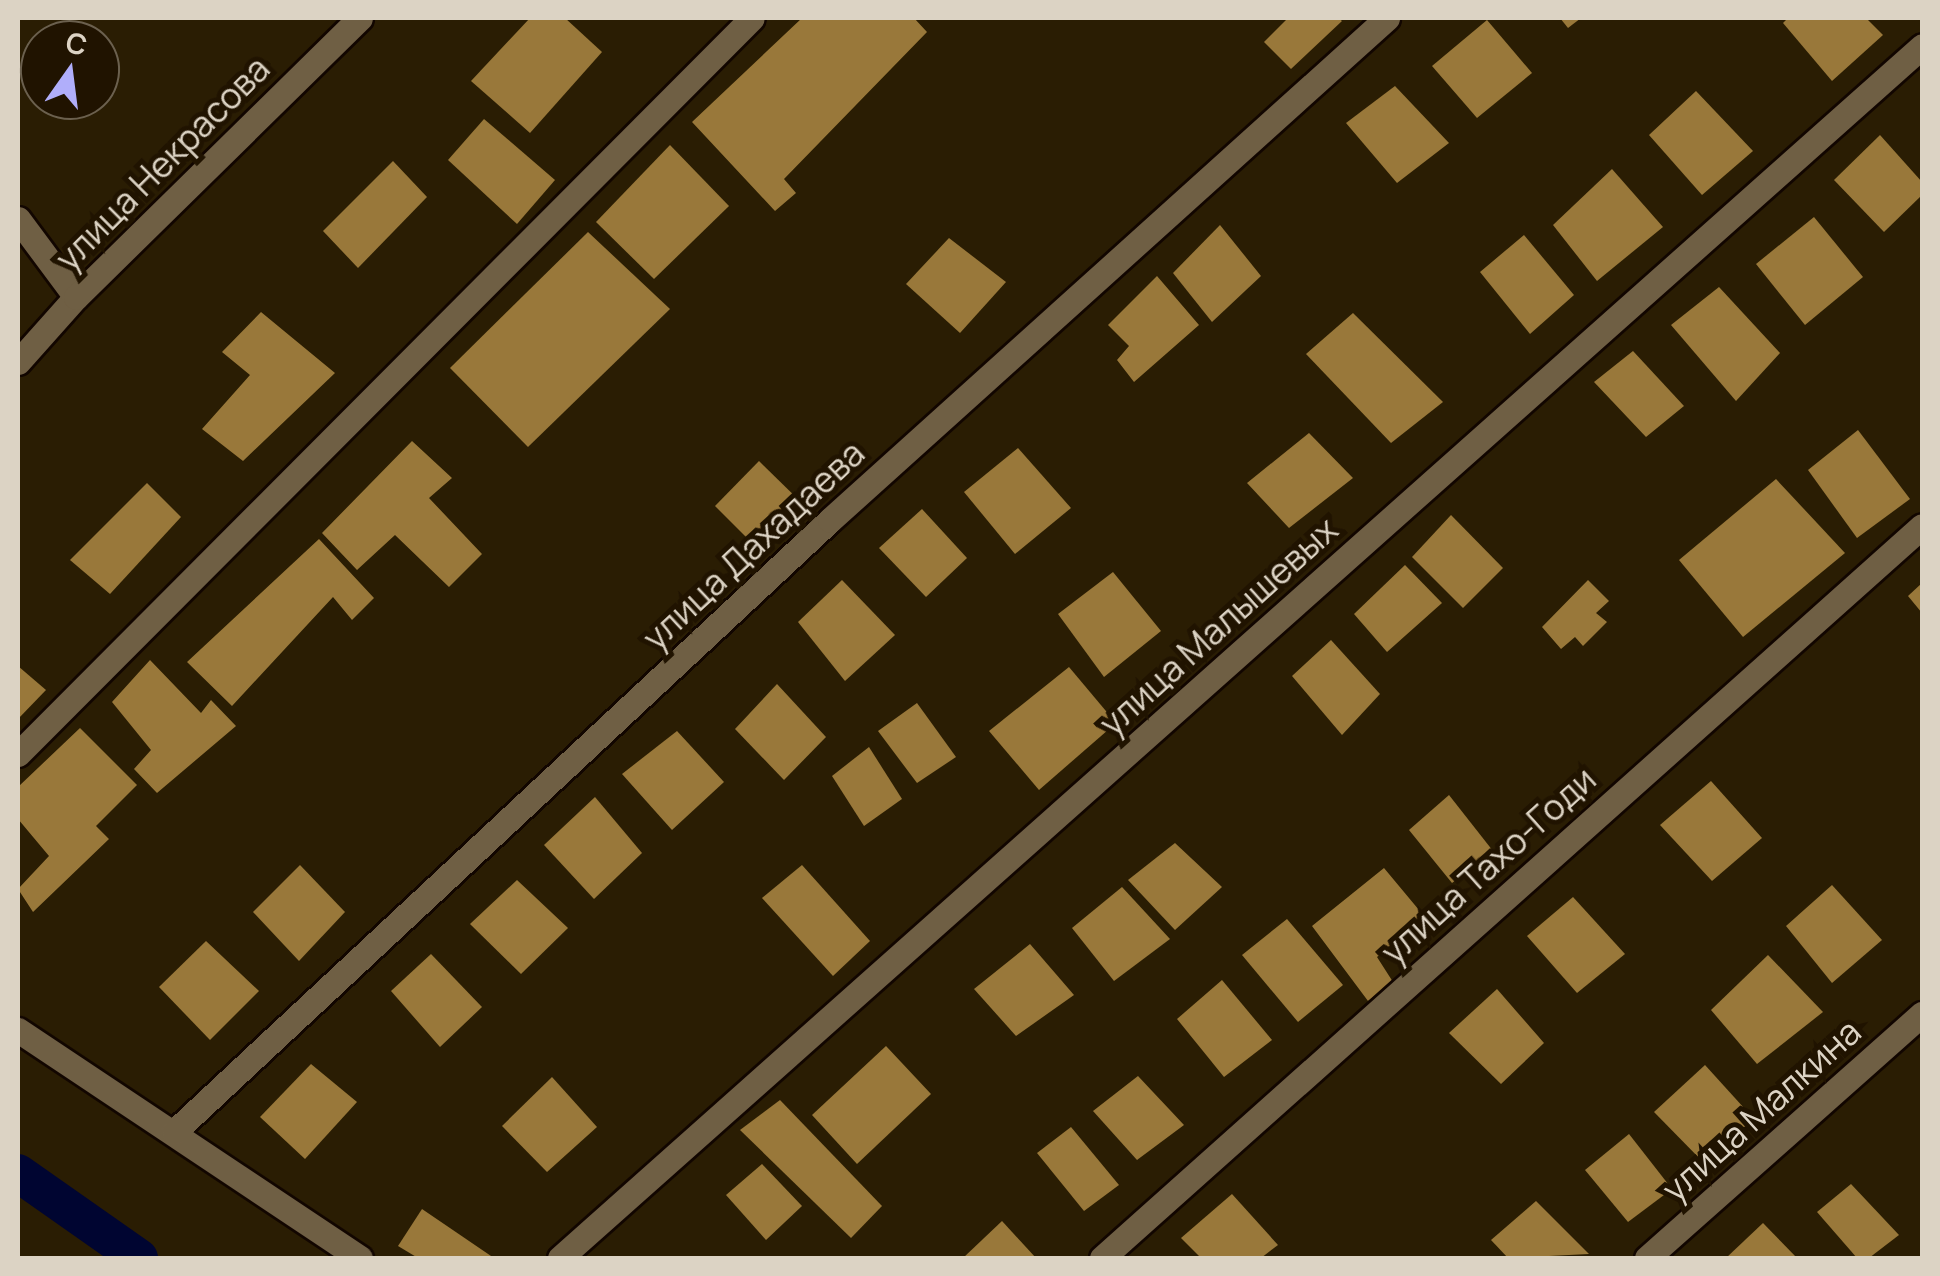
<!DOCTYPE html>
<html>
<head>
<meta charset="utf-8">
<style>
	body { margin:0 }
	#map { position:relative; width:1940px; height:1276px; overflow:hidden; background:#2a1d03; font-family:Manrope,sans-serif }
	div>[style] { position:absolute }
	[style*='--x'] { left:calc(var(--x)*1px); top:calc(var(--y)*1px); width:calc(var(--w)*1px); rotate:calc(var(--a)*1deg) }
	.canal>* { height:38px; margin:-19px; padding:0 19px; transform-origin:19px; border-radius:19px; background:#000531 }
	.building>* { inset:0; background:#99783a }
	.roads { filter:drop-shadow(2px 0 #120600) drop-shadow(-2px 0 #120600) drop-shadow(0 2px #120600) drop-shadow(0 -2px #120600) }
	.minor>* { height:25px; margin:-12.5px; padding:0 12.5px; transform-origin:12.5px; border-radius:12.5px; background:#6f5f44 }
	.tertiary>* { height:25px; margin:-12.5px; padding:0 12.5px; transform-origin:12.5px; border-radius:12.5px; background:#6f5f44 }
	span { translate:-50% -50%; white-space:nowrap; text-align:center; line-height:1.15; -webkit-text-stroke:10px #201300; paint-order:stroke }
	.street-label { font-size:35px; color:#dcd3c4 }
	.frame { position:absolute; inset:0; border:20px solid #dcd3c4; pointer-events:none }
	.north { position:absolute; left:20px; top:20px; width:100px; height:100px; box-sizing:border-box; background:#201300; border:2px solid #6b604e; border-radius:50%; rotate:14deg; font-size:28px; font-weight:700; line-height:40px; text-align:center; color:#dcd3c4 }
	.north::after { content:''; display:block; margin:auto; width:35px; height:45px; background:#b0aefa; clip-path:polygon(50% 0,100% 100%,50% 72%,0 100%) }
</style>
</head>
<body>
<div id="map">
	<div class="canal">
		<div style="--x:18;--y:1173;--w:148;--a:35.1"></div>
	</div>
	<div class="building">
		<div style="clip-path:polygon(530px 18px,565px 18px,602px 52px,530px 133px,471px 81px)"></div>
		<div style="clip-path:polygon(802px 18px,914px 18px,927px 32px,784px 179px,796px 193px,775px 211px,692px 122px)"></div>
		<div style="clip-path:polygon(1288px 18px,1338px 18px,1342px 21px,1291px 69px,1264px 42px)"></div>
		<div style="clip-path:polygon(1560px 18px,1581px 18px,1568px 28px)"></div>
		<div style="clip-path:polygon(1788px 18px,1866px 18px,1883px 35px,1832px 81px,1783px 23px)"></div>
		<div style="clip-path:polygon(1487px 20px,1532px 73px,1477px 118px,1432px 66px)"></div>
		<div style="clip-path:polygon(1395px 86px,1449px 143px,1397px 183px,1346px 123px)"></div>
		<div style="clip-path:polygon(1696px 91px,1753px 151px,1702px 195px,1649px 135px)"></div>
		<div style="clip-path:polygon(484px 119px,555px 180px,517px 224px,448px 160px)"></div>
		<div style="clip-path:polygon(1880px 135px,1922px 182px,1922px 195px,1884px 232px,1834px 180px)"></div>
		<div style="clip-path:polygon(670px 145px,729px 206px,654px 279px,596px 222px)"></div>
		<div style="clip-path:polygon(393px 161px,427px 197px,358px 268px,323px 231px)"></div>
		<div style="clip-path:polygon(1612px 169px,1663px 227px,1597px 281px,1553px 225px)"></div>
		<div style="clip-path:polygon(1814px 217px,1863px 277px,1805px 325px,1756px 264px)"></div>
		<div style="clip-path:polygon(1220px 225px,1261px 276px,1212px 322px,1173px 273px)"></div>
		<div style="clip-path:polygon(588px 232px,670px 309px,528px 447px,450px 368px)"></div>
		<div style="clip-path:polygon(1524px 235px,1574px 295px,1530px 334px,1480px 272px)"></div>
		<div style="clip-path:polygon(949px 238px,1006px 282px,960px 333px,906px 284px)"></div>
		<div style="clip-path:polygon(1157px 276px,1199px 325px,1134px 382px,1117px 360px,1129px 346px,1108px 325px)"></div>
		<div style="clip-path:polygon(1719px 287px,1780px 353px,1736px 401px,1671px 325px)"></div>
		<div style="clip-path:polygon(261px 312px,335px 373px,243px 461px,202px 429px,250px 375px,222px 352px)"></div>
		<div style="clip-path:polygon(1353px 313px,1443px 402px,1391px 443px,1306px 354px)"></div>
		<div style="clip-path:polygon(1633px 351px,1684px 406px,1646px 437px,1594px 382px)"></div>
		<div style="clip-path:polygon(1858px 430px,1910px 499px,1857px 538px,1808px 470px)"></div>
		<div style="clip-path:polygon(1309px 433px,1353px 478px,1289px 528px,1247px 483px)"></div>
		<div style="clip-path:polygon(412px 441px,452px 478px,429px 498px,482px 554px,449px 587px,395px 535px,357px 570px,322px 533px)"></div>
		<div style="clip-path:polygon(1018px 448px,1071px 508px,1015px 554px,964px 492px)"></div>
		<div style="clip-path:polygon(759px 461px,807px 508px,759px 550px,715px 506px)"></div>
		<div style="clip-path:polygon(1776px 479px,1845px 553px,1743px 637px,1679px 560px)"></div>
		<div style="clip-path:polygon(147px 483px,181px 517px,110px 594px,70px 560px)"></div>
		<div style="clip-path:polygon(922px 509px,967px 558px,926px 597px,879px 548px)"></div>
		<div style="clip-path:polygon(1451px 515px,1503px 568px,1463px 608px,1412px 557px)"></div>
		<div style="clip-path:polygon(319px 539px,374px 598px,352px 620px,333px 597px,232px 706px,187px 662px)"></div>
		<div style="clip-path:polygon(1405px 565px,1442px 603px,1387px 652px,1354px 614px)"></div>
		<div style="clip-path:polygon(1113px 572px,1161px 631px,1104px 677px,1058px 614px)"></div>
		<div style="clip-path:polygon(842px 580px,895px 635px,845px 681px,798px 622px)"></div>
		<div style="clip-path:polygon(1588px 580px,1609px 601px,1596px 613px,1607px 622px,1583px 646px,1575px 637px,1561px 649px,1542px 627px)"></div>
		<div style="clip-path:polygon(1922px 583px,1922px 613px,1908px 596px)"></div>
		<div style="clip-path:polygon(1331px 640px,1380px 694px,1342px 735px,1292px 676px)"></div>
		<div style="clip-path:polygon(150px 660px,201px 713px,211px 700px,236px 726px,157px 793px,134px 769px,151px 750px,112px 702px)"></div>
		<div style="clip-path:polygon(18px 666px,46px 690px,18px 719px)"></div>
		<div style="clip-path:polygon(1069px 667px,1116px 723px,1039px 790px,989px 731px)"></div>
		<div style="clip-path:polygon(777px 684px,826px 737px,784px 780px,735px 729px)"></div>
		<div style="clip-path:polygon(917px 703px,956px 757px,917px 783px,878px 731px)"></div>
		<div style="clip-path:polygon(80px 728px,137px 785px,96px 826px,109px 839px,33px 912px,18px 889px,49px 856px,18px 819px,18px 787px)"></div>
		<div style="clip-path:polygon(677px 731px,724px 782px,672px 830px,622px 774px)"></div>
		<div style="clip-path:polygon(869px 747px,902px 799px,864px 826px,832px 776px)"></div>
		<div style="clip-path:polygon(1711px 781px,1762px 838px,1712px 881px,1660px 825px)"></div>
		<div style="clip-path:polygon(1449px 795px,1493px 851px,1452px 883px,1409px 830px)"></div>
		<div style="clip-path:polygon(595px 797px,642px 853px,594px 899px,544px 845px)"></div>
		<div style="clip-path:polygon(1175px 843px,1222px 887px,1175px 930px,1128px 880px)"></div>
		<div style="clip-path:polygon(300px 865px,345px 912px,299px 961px,253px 912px)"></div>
		<div style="clip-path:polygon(802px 865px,870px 941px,833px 976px,762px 898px)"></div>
		<div style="clip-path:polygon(1384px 868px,1424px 916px,1377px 957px,1393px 982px,1368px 1001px,1312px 926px)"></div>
		<div style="clip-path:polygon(517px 880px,568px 928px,521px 974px,470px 924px)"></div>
		<div style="clip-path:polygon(1832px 885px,1882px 940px,1832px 983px,1786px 926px)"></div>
		<div style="clip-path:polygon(1122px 887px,1170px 939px,1114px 981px,1072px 928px)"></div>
		<div style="clip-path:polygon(1573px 897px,1625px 954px,1577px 993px,1527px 936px)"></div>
		<div style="clip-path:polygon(1287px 919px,1343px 985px,1298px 1022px,1242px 955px)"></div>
		<div style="clip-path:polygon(206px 941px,259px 991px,210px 1040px,159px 987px)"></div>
		<div style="clip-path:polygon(1030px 944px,1074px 995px,1016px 1036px,974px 989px)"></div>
		<div style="clip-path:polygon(431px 954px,482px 1007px,440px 1047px,391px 991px)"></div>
		<div style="clip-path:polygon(1768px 955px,1823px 1012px,1757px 1064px,1711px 1010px)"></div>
		<div style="clip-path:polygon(1222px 980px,1272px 1040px,1224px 1077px,1177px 1019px)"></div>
		<div style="clip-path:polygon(1497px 989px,1544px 1043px,1501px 1084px,1449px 1033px)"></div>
		<div style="clip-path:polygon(886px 1046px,931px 1094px,857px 1164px,812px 1115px)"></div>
		<div style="clip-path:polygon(311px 1064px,357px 1102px,305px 1159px,260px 1117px)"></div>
		<div style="clip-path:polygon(1705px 1065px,1754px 1119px,1704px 1163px,1654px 1112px)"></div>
		<div style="clip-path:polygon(1138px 1076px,1184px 1125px,1137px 1160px,1093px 1111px)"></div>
		<div style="clip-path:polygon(552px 1077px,597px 1127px,547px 1172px,502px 1126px)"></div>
		<div style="clip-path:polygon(780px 1100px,882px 1206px,851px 1238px,740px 1130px)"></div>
		<div style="clip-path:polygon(1071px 1127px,1119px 1185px,1084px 1211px,1037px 1153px)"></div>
		<div style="clip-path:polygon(1629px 1134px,1672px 1189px,1628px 1222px,1585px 1170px)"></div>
		<div style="clip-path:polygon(762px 1164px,802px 1206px,766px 1240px,726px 1195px)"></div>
		<div style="clip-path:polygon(1851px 1184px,1899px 1235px,1869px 1258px,1857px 1258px,1817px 1212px)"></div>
		<div style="clip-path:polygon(1232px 1194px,1278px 1245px,1261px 1258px,1201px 1258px,1181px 1238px)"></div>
		<div style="clip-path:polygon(1536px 1201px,1589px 1254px,1508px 1258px,1491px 1240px)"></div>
		<div style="clip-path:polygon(422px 1209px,494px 1258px,418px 1258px,398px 1246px)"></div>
		<div style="clip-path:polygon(1002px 1221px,1036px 1258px,963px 1258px)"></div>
		<div style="clip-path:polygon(1763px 1223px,1797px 1258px,1726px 1258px)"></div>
	</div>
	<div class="roads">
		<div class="minor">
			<div style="--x:18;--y:362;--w:87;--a:-48.3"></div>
			<div style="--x:18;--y:754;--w:1039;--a:-45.08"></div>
			<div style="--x:18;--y:1030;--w:411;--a:33.7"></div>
			<div style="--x:174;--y:1132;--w:897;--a:-43.01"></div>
			<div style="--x:830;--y:520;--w:750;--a:-42.03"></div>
			<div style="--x:560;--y:1258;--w:1823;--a:-41.66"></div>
			<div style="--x:1102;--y:1258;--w:1099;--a:-41.75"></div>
			<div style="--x:1647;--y:1258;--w:368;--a:-41.6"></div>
		</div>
		<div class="tertiary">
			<div style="--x:18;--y:219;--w:97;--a:53.4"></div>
			<div style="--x:76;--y:297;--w:398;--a:-44.5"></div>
		</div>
	</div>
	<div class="street-label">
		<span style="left:162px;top:163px;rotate:-45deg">улица Некрасова</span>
		<span style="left:753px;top:545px;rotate:-43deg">улица Дахадаева</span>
		<span style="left:1218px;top:626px;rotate:-42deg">улица Малышевых</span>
		<span style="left:1488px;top:865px;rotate:-42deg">улица Тахо-Годи</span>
		<span style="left:1761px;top:1110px;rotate:-42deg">улица Малкина</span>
	</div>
	<div class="frame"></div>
	<div class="north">С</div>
</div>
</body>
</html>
